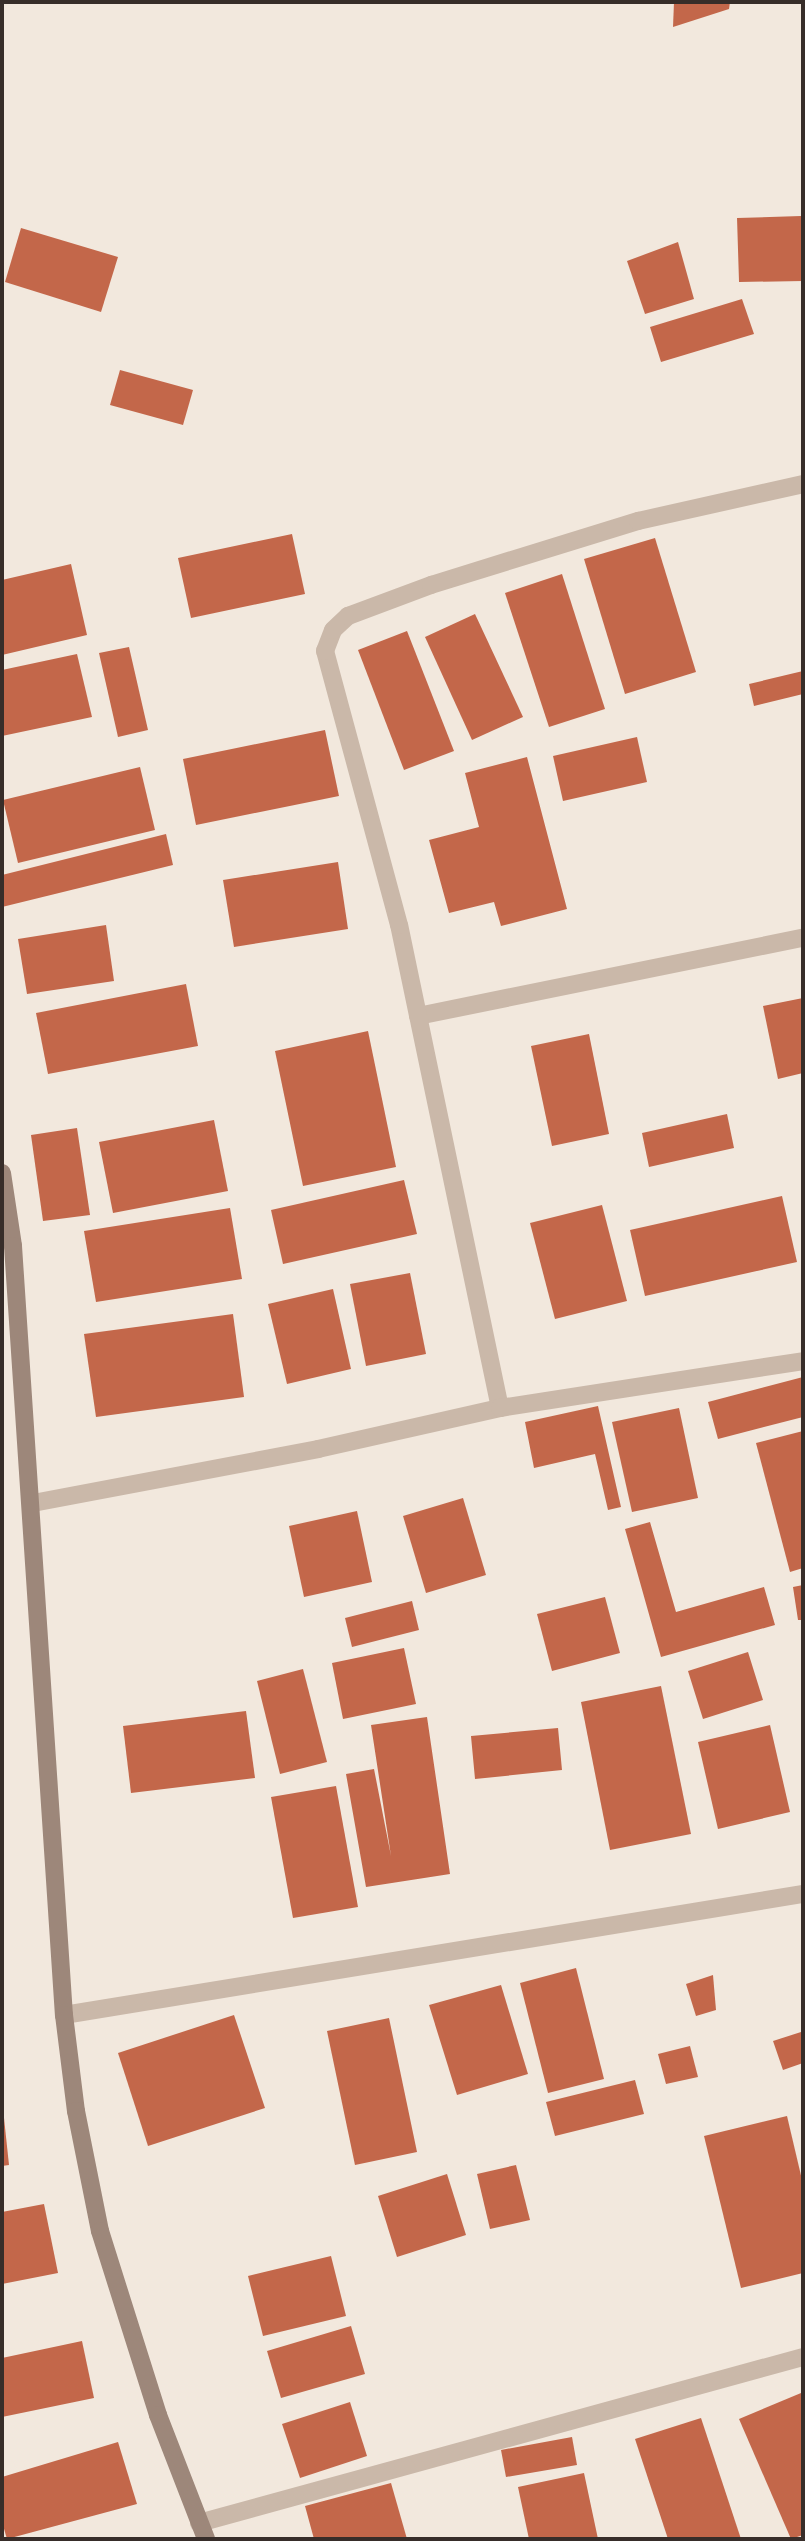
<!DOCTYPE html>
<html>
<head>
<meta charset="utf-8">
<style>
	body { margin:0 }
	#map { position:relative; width:805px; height:2541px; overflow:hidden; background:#f2e8dd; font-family:"Archivo Narrow",sans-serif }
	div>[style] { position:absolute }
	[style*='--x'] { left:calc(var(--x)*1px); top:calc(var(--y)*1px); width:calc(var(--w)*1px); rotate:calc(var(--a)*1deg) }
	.building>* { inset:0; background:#c3674a }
	.street>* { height:18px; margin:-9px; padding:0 9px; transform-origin:9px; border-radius:9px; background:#cab8a9 }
	.secondary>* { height:18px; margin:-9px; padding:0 9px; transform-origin:9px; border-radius:9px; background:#9d877a }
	span { translate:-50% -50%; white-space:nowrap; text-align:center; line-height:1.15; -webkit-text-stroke:5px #f9f2e9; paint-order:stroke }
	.frame { position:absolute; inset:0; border:4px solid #372d29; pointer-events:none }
</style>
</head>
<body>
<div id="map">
	<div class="building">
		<div style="clip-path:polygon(674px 2px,730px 2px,729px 9px,673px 27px)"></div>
		<div style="clip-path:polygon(801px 216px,803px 281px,739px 282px,737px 218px)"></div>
		<div style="clip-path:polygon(21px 228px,118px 257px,101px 312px,5px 282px)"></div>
		<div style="clip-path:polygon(678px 242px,694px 299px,645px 314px,627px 261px)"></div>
		<div style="clip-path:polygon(742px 299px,754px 334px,661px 362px,650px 327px)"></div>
		<div style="clip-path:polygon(120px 370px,193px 390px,183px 425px,110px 405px)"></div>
		<div style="clip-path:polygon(292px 534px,305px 594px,191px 618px,178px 558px)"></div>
		<div style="clip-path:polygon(655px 538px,696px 672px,625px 694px,584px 559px)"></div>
		<div style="clip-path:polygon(71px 564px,87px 635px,2px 655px,2px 580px)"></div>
		<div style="clip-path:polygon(562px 574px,605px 709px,549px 727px,505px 593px)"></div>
		<div style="clip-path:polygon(475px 614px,523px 717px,472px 740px,425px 637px)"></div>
		<div style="clip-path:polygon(407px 631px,454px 751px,404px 770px,358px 650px)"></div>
		<div style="clip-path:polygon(129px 647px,148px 730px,118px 737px,99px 653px)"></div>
		<div style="clip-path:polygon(77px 654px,92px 717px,2px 736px,2px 670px)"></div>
		<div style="clip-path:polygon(803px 671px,803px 694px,754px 706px,749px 684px)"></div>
		<div style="clip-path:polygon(325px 730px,339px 796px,196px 825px,183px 759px)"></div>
		<div style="clip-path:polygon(637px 737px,647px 782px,563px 801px,553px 756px)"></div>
		<div style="clip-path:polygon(527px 757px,567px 909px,501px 926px,494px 902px,449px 913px,429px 840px,479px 827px,465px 773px)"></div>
		<div style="clip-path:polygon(140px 767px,155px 830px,18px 863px,3px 800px)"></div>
		<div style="clip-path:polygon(166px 834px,173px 865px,2px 907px,2px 875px)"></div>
		<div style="clip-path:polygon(338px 862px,348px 929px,234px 947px,223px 880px)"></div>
		<div style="clip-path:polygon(106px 925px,114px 981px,27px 994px,18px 939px)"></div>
		<div style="clip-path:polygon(186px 984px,198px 1046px,48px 1074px,36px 1013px)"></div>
		<div style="clip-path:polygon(803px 998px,803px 1073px,778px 1079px,763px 1006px)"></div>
		<div style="clip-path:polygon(368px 1031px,396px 1167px,303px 1186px,275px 1051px)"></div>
		<div style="clip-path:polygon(589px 1034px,609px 1134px,552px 1146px,531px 1046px)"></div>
		<div style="clip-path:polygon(727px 1114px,734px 1148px,649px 1167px,642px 1133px)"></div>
		<div style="clip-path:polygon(214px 1120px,228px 1191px,113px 1213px,99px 1142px)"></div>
		<div style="clip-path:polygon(77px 1128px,90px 1215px,43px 1221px,31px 1135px)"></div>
		<div style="clip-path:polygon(404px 1180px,417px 1234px,283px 1264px,271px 1210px)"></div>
		<div style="clip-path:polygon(782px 1196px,797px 1262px,645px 1296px,630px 1230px)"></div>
		<div style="clip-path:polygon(602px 1205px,627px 1301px,555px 1319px,530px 1223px)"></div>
		<div style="clip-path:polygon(230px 1208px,242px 1279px,96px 1302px,84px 1231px)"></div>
		<div style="clip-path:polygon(410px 1273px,426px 1354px,366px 1366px,350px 1284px)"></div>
		<div style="clip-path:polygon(333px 1289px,351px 1369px,287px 1384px,268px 1304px)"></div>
		<div style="clip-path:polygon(233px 1314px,244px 1397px,96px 1417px,84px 1334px)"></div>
		<div style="clip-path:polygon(803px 1377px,803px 1417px,718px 1439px,708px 1402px)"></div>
		<div style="clip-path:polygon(598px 1406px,621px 1507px,608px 1510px,595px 1454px,534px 1468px,525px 1422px)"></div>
		<div style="clip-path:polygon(679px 1408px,698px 1498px,632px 1512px,612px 1422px)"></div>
		<div style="clip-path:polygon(803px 1431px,803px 1568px,790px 1572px,756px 1443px)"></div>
		<div style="clip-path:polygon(463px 1498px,486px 1575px,426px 1593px,403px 1516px)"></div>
		<div style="clip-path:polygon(357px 1511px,372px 1582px,304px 1597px,289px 1526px)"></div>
		<div style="clip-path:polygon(650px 1522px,676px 1612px,764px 1587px,775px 1625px,661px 1657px,625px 1529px)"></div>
		<div style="clip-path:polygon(803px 1585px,803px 1620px,798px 1620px,793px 1587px)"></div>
		<div style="clip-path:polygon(605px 1597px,620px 1653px,552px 1671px,537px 1614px)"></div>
		<div style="clip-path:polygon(412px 1601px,419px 1630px,352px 1647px,345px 1618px)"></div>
		<div style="clip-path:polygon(404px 1648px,416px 1704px,343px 1719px,332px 1663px)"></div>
		<div style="clip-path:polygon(748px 1652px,763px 1700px,703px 1719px,688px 1671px)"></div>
		<div style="clip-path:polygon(303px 1669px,327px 1762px,280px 1774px,257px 1681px)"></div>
		<div style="clip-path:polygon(661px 1686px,691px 1834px,610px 1850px,581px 1702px)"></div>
		<div style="clip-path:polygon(246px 1711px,255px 1778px,131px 1793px,123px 1726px)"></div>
		<div style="clip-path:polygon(427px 1717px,450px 1874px,366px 1887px,346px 1774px,374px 1769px,391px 1856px,371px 1725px)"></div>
		<div style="clip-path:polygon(770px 1725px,790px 1812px,718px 1829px,698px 1742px)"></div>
		<div style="clip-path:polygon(558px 1728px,562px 1770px,475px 1779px,471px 1736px)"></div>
		<div style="clip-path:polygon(336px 1786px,358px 1907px,293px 1918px,271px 1797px)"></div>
		<div style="clip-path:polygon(576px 1968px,604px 2079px,548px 2093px,520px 1983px)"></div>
		<div style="clip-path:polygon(713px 1975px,716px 2010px,696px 2016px,686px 1984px)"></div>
		<div style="clip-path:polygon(501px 1985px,528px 2074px,457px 2095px,429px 2005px)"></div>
		<div style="clip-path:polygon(234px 2015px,265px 2108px,148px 2146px,118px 2053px)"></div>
		<div style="clip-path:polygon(389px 2018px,417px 2152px,355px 2165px,327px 2031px)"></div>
		<div style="clip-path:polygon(801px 2032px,803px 2063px,783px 2070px,773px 2041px)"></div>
		<div style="clip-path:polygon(690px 2046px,698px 2077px,666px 2084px,658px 2054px)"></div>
		<div style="clip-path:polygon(635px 2080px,644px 2114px,555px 2136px,546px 2102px)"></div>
		<div style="clip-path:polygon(2px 2099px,9px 2165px,2px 2166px)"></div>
		<div style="clip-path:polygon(787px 2116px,803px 2184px,803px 2273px,741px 2288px,704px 2136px)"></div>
		<div style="clip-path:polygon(516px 2165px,530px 2220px,490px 2229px,477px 2174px)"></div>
		<div style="clip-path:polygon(447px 2174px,466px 2235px,397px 2257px,378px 2196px)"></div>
		<div style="clip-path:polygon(44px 2204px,58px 2273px,2px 2284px,2px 2212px)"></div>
		<div style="clip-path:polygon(331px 2256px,346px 2316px,263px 2336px,248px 2276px)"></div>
		<div style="clip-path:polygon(351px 2326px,365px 2374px,281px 2398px,267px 2351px)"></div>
		<div style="clip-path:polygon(82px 2341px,94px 2398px,2px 2417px,2px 2358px)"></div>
		<div style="clip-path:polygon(801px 2393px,803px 2535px,791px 2539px,739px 2419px)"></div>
		<div style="clip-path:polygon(350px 2402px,367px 2456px,300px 2478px,282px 2424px)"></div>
		<div style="clip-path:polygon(701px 2418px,741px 2539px,668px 2539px,635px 2439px)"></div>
		<div style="clip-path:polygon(572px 2437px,577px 2465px,506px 2477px,501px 2450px)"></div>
		<div style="clip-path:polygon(118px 2442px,137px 2504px,7px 2539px,2px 2522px,2px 2477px)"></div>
		<div style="clip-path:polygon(584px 2473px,598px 2539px,529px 2539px,518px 2487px)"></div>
		<div style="clip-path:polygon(391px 2483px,407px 2539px,314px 2539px,305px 2506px)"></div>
	</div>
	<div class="street">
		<div style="--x:418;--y:1016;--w:393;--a:-11.5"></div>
		<div style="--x:500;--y:1408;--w:493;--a:-101.8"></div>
		<div style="--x:399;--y:925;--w:284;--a:-105.1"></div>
		<div style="--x:325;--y:651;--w:22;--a:-69"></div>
		<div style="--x:333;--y:630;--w:21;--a:-43"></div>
		<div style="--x:348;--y:616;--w:89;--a:-20.5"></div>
		<div style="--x:431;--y:585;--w:217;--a:-17.2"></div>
		<div style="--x:638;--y:521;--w:169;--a:-12.6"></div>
		<div style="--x:33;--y:1503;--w:290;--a:-10.7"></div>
		<div style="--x:318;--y:1449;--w:187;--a:-12.7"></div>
		<div style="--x:500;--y:1408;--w:307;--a:-8.8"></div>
		<div style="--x:64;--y:2015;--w:749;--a:-9.3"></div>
		<div style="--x:199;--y:2523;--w:626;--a:-15.37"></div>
	</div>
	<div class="secondary">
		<div style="--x:2;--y:1173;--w:74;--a:81.4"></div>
		<div style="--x:13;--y:1246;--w:771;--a:86.21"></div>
		<div style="--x:64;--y:2015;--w:97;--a:82.9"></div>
		<div style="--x:76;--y:2111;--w:122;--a:78.7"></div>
		<div style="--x:100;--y:2231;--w:193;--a:72.5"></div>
		<div style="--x:158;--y:2415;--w:133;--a:68.8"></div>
	</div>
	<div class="frame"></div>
</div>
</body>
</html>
